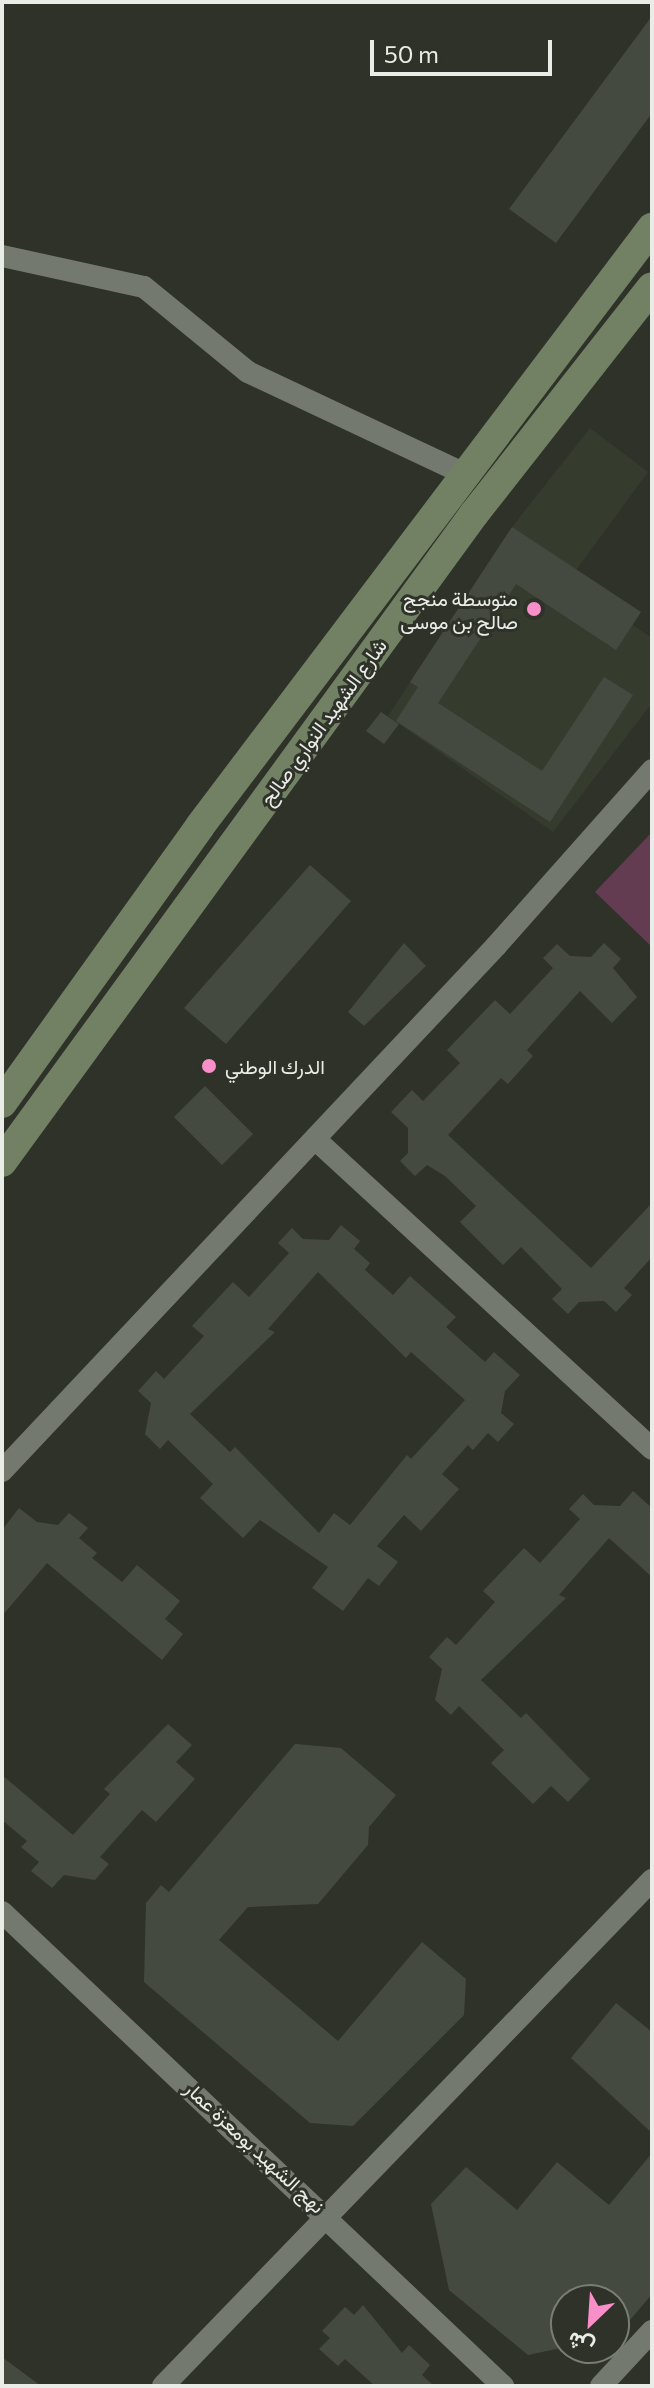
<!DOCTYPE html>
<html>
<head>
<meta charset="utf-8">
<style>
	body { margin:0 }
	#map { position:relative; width:654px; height:2388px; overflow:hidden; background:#2e3229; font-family:Commissioner,Vazirmatn,sans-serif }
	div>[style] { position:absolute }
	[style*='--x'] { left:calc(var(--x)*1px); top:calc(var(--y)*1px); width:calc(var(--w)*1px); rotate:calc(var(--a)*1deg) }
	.built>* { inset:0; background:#353c2e }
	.green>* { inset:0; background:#633c51 }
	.building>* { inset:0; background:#454a41 }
	.street>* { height:22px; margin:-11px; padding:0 11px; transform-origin:11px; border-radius:11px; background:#74796f }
	.secondary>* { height:30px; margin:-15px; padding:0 15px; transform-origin:15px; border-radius:15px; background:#728063 }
	.dots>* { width:22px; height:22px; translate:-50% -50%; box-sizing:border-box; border:4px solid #2e3229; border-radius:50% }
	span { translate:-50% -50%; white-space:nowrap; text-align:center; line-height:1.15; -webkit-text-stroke:6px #2e3229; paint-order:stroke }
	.poi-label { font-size:20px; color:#eaede7 }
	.right { translate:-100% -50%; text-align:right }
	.left { translate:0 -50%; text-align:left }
	.street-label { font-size:20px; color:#eaede7 }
	.frame { position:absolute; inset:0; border:4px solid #eaede7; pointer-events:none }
	.north { position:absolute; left:550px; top:2284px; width:80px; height:80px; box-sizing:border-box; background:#2e3229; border:2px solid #797d75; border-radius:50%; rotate:205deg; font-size:22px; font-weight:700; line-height:32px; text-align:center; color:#eaede7 }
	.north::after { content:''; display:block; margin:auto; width:28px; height:36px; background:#f98fc9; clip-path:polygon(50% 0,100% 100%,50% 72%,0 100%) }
	.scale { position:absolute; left:370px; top:40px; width:182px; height:36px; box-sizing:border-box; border:4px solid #eaede7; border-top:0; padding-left:10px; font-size:24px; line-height:28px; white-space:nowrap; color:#eaede7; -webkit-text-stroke:6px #2e3229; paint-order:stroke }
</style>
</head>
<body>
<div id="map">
	<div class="built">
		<div style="clip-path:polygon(590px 428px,648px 472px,568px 581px,652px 638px,652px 703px,553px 832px,388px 716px,512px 527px)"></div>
	</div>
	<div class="green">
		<div style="clip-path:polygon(652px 832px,652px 947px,595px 892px)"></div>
	</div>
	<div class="building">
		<div style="clip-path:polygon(652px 16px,652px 113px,556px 243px,509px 209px)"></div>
		<div style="clip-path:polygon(512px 527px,641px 612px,616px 650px,516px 584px,438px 703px,542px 771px,604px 677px,633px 695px,550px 822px,396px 721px,418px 687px,410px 682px)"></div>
		<div style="clip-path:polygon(381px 712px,399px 724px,384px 744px,366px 731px)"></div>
		<div style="clip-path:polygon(310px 865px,351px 901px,226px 1044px,184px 1008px)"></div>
		<div style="clip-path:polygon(404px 943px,426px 966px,364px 1026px,348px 1012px)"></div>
		<div style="clip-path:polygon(604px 943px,621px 959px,613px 968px,637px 997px,612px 1023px,580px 991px,527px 1050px,533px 1056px,508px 1084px,501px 1078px,448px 1135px,591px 1268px,652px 1203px,652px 1257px,624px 1288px,632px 1295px,616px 1312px,604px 1301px,579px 1302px,568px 1314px,552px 1299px,562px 1289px,521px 1247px,503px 1265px,460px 1222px,476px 1206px,445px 1176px,427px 1165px,415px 1176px,400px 1161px,408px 1153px,408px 1128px,391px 1112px,412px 1090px,423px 1101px,460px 1063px,447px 1050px,495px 1000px,510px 1014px,553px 968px,543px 958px,557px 944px,570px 956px,591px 957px)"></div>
		<div style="clip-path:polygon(205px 1086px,253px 1134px,222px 1165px,174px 1117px)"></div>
		<div style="clip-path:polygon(evenodd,341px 1225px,360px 1241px,354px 1249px,370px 1263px,365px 1270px,393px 1295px,410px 1276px,456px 1317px,446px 1327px,485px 1362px,494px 1352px,520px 1375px,505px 1391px,501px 1413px,514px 1424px,498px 1442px,488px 1433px,473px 1450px,468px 1445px,442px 1474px,459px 1489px,421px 1531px,404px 1515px,377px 1546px,398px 1562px,379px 1586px,368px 1578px,343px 1611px,312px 1588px,328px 1567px,260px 1520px,243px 1538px,200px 1498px,213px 1484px,168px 1440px,160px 1449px,145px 1434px,151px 1403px,138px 1391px,156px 1371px,164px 1379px,204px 1336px,192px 1326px,233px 1282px,249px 1297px,289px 1253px,278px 1243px,292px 1228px,303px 1239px,329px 1240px,341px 1225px,318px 1272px,406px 1358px,411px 1352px,465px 1400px,411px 1459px,407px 1455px,350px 1525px,334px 1513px,319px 1533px,235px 1447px,230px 1452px,190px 1414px,275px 1332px,268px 1329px,318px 1272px)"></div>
		<div style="clip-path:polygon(633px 1491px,652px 1508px,652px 1577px,609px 1538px,559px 1595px,566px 1598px,481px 1680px,521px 1718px,526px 1713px,590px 1779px,568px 1802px,551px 1786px,533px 1804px,491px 1763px,504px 1750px,459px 1706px,451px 1715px,435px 1700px,442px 1669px,429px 1657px,447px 1637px,456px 1645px,495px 1602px,483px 1591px,524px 1548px,540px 1563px,580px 1519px,569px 1509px,583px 1494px,594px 1505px,620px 1506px)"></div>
		<div style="clip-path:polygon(19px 1508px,37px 1522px,58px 1525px,69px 1513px,88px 1528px,79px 1538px,97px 1553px,92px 1558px,122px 1582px,137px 1565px,180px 1601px,165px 1619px,183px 1634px,162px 1660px,47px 1563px,2px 1616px,2px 1530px)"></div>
		<div style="clip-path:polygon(168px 1724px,192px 1745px,176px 1762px,195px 1779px,156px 1822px,142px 1810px,100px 1857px,109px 1864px,95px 1880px,64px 1875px,52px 1888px,31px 1871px,39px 1862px,21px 1847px,27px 1841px,2px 1820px,2px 1775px,73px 1835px,110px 1794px,104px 1789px)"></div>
		<div style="clip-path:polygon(295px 1744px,341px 1748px,396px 1795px,369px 1827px,368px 1845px,318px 1904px,248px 1907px,219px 1940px,338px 2041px,422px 1942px,466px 1979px,464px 2015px,353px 2126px,310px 2123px,144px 1982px,146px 1903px,161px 1885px,169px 1892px)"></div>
		<div style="clip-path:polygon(616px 2003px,652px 2032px,652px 2133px,571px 2058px)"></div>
		<div style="clip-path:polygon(652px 2153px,652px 2294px,614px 2339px,614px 2300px,566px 2300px,566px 2347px,528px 2355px,449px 2290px,431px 2204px,466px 2167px,517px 2210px,557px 2162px,609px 2205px)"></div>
		<div style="clip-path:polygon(363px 2305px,402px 2353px,409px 2345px,430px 2365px,422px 2375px,434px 2386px,375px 2386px,345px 2359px,338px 2366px,319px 2349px,330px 2338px,322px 2331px,345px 2307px,354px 2315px)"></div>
		<div style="clip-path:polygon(2px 2357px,41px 2386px,2px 2386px)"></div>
	</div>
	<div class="street">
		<div style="--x:2;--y:256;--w:145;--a:12.3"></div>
		<div style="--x:144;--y:287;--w:134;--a:39.3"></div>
		<div style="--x:248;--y:372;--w:242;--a:25.2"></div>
		<div style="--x:315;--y:1139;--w:458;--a:42.6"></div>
		<div style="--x:2;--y:1471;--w:721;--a:-46.74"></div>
		<div style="--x:496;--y:946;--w:235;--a:-48.4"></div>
		<div style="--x:2;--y:1912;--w:690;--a:43.41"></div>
		<div style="--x:163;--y:2386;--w:704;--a:-45.98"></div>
		<div style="--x:601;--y:2386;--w:75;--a:-47.2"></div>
	</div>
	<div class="secondary">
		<div style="--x:2;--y:1103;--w:340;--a:-54.4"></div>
		<div style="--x:200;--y:826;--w:750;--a:-52.92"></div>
		<div style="--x:2;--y:1162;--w:802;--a:-53.93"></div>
		<div style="--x:474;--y:514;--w:288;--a:-51.9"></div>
	</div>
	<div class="dots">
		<div style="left:534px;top:609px;background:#f98fc9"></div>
		<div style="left:209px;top:1066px;background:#f98fc9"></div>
	</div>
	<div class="poi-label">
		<span class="right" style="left:518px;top:610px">متوسطة منجح<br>صالح بن موسى</span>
		<span class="left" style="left:225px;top:1066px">الدرك الوطني</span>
	</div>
	<div class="street-label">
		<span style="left:323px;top:722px;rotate:-54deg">شارع الشهيد النواري صالح</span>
		<span style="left:255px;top:2147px;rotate:43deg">نهج الشهيد بومعزة عمار</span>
	</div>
	<div class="frame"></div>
	<div class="north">ش</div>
	<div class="scale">50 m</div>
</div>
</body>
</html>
